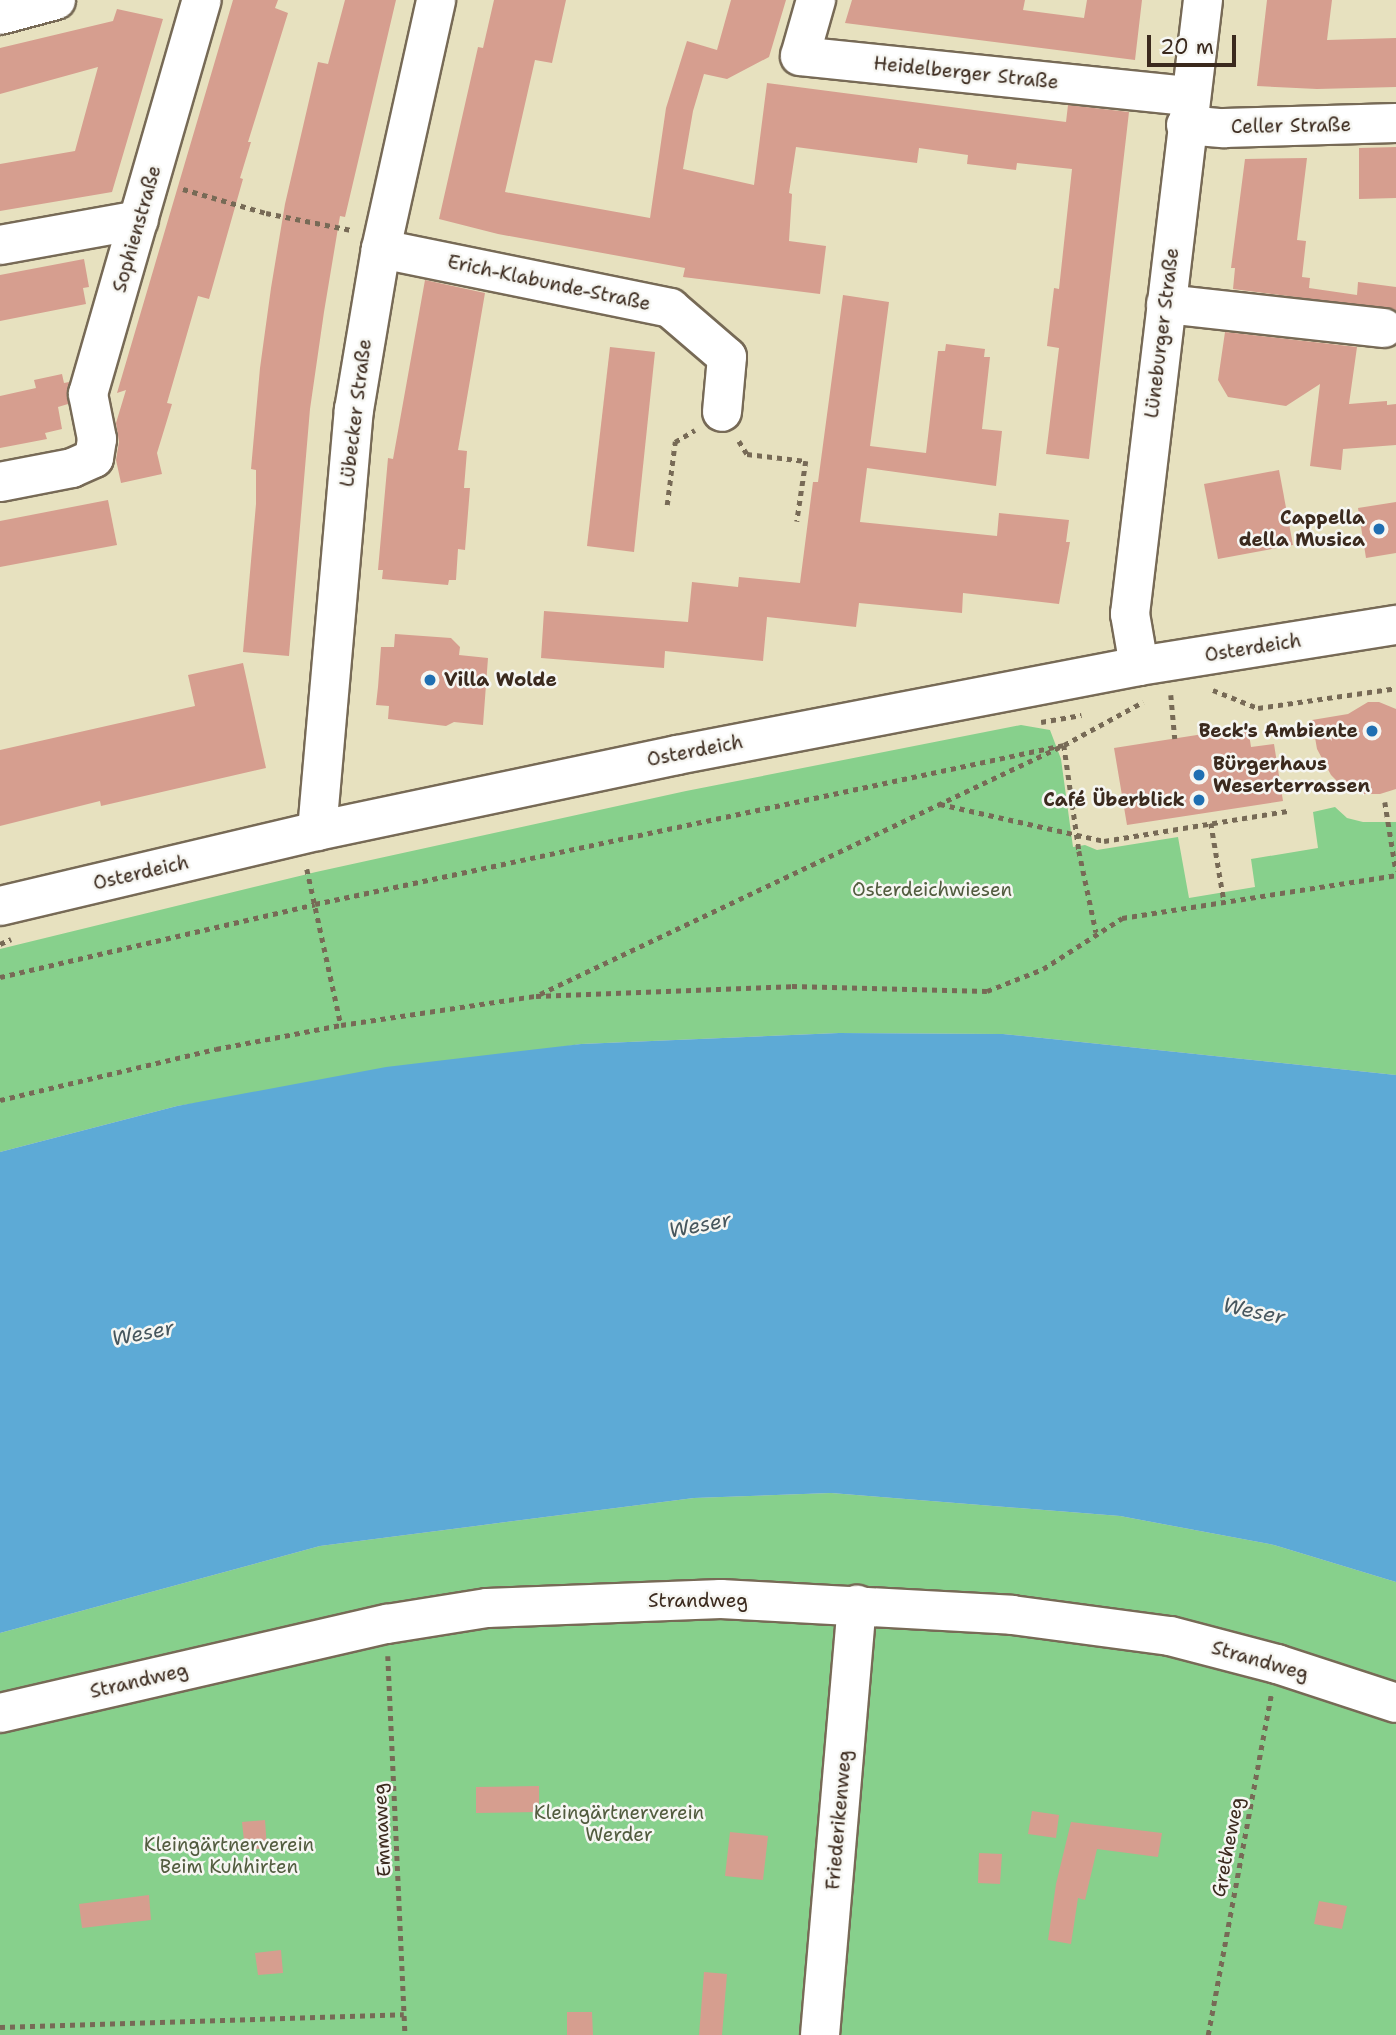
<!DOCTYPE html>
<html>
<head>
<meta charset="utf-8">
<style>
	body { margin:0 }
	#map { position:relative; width:1396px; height:2035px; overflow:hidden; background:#e7e1bf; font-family:"Shantell Sans",sans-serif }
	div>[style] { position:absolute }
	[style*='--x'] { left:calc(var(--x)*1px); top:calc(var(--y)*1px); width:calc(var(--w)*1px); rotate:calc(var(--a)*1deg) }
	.green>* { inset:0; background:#87d08c }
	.water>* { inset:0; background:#5daad6 }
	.building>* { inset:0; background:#d69e8f }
	.path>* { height:4.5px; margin-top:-2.25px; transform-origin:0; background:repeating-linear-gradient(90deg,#776a56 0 5px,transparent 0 10px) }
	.roads { filter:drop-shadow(2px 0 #776a56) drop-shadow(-2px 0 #776a56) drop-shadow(0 2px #776a56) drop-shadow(0 -2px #776a56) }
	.minor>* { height:38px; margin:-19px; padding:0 19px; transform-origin:19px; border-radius:19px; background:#fff }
	.major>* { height:38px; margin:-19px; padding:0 19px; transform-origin:19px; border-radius:19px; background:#fff }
	.dots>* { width:19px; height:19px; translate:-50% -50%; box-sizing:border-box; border:4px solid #f6f6f2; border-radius:50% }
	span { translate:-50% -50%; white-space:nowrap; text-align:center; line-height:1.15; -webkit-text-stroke:5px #f6f6f2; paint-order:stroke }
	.street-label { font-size:19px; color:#3b2a1e }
	.poi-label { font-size:19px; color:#3b2a1e; font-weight:700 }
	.right { translate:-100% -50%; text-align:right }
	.left { translate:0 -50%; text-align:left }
	.park-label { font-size:19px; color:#525c3f }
	.water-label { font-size:21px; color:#47575e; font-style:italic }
	.scale { position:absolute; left:1147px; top:35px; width:89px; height:32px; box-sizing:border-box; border:4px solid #3b2a1e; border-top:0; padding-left:9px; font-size:21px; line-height:24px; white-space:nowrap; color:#3b2a1e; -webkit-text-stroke:5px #f6f6f2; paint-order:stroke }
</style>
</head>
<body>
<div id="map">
	<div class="green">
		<div style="clip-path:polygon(1021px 725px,1050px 730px,1061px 759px,1073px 847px,1085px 845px,1097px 850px,1178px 837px,1189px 898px,1255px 887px,1251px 859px,1318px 848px,1313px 812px,1335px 807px,1347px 818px,1363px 822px,1396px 822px,1396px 1075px,1003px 1034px,839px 1033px,581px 1044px,177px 1106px,0 1152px,0 949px,316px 872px,686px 791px)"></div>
		<div style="clip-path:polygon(831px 1493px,1120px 1516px,1274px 1545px,1396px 1582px,1396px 2035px,0 2035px,0 1633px,320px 1546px,694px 1498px)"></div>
	</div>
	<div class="water">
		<div style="clip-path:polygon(839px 1033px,1003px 1034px,1396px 1075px,1396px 1582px,1274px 1545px,1120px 1516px,831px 1493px,694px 1498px,320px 1546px,0 1633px,0 1152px,177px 1106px,386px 1067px,581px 1044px)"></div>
	</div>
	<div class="building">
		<div style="clip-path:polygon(233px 0,278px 0,275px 8px,288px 13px,248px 142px,251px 142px,240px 178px,243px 179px,209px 299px,198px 296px,167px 403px,172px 404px,157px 453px,162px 474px,121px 483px,116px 460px,119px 442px,116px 423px,126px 390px,117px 393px)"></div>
		<div style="clip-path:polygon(345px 0,396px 0,345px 217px,340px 216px,324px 312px,310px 409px,289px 656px,243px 652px,256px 504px,256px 470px,251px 469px,260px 368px,271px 288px,285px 204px,318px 62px,328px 64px)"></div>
		<div style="clip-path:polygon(494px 0,566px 0,552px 63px,535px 60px,505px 192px,650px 218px,666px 108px,687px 41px,717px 50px,731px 0,786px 0,769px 57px,727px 79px,704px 74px,693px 111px,683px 169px,754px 185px,767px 83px,1066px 122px,1068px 105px,1129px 112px,1089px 459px,1046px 454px,1059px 348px,1047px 346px,1054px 288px,1059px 289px,1072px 169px,1017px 163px,1016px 170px,967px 164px,968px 155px,919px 148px,917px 163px,796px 147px,789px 193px,792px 194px,789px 241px,826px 246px,820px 294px,683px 277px,685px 268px,498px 234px,439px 219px,478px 47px,483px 48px)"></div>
		<div style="clip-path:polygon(852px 0,1025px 0,1023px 10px,1084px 18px,1087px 0,1142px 0,1135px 60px,845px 23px)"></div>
		<div style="clip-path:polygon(1267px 0,1332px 0,1327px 40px,1396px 38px,1396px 87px,1317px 89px,1257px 86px)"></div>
		<div style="clip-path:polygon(117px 9px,163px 19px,112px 192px,0 211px,0 164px,75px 151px,98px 67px,0 94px,0 48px,113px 21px)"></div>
		<div style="clip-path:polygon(1396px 147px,1396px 198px,1359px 199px,1359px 148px)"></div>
		<div style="clip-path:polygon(1307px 158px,1297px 240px,1306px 241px,1302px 277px,1310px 278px,1309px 288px,1357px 295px,1358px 282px,1396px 287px,1396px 310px,1233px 289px,1235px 268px,1231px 268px,1245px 159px)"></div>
		<div style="clip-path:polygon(84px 259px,89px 287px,83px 288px,86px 304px,0 321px,0 275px)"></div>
		<div style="clip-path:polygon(425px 280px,485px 293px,458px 450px,467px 451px,464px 488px,470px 488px,465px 550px,458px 549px,456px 580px,449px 580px,448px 585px,382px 579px,383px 570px,378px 570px,388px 458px,393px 459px)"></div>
		<div style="clip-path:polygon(843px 295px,889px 302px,870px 446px,926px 453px,938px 351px,945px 351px,946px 344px,985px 349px,984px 357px,990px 357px,982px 429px,1002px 431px,996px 486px,867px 468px,860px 522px,997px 536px,999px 513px,1069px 520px,1066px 542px,1070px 542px,1059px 604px,963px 593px,962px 613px,859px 603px,856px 627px,767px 617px,763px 661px,665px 651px,664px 668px,541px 658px,544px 611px,688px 622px,692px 582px,738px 587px,739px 577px,800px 583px,813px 482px,818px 482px)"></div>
		<div style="clip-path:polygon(1225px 332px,1357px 347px,1349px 404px,1387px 401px,1387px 405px,1396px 404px,1396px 445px,1343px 449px,1341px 470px,1310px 466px,1320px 384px,1286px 406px,1228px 397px,1218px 380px)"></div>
		<div style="clip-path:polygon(610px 347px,655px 352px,634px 552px,587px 546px)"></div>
		<div style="clip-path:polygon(62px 374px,64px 383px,69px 382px,68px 404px,58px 407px,62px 429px,45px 433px,47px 439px,0 448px,0 396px,36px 388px,34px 380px)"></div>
		<div style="clip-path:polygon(1279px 470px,1293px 545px,1218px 559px,1204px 484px)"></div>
		<div style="clip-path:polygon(108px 500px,117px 545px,0 567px,0 521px)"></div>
		<div style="clip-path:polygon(1396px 502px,1396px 553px,1366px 558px,1358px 508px)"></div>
		<div style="clip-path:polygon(395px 634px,451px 638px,460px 647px,459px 655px,488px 658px,483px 725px,454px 722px,446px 726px,388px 719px,389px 706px,376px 705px,378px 687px,381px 647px,394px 647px)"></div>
		<div style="clip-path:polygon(243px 663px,266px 768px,101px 806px,100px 801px,0 826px,0 750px,195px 706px,188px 675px)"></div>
		<div style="clip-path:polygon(1368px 702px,1379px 702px,1396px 709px,1396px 789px,1380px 794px,1362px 794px,1343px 787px,1331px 775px,1317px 749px,1312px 720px,1348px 714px)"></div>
		<div style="clip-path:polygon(1248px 727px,1251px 747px,1274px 744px,1283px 801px,1127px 825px,1114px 748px)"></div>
		<div style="clip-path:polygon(539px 1786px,539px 1812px,476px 1813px,476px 1787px)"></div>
		<div style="clip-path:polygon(1032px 1811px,1059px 1815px,1056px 1838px,1028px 1834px)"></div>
		<div style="clip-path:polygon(265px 1820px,267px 1848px,245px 1850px,242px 1822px)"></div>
		<div style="clip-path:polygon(1071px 1822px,1162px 1833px,1158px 1857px,1097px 1849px,1085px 1900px,1078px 1898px,1071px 1944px,1048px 1940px,1056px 1884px)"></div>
		<div style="clip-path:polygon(730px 1832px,768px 1836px,763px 1880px,725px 1876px)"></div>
		<div style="clip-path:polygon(979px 1853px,1002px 1854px,1000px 1884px,978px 1883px)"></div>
		<div style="clip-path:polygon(149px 1895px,151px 1920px,82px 1928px,79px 1904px)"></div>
		<div style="clip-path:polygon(1319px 1901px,1347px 1906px,1342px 1929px,1314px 1924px)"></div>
		<div style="clip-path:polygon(281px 1950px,283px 1973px,258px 1975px,255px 1953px)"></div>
		<div style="clip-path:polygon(704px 1972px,727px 1974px,722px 2035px,699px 2035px)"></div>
		<div style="clip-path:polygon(567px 2012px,592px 2012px,593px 2035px,567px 2035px)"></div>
	</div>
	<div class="path">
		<div style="--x:183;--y:189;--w:86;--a:16.1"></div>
		<div style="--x:266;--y:213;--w:87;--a:11.3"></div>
		<div style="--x:739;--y:441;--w:15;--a:58"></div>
		<div style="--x:747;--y:454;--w:59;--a:6.8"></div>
		<div style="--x:806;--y:461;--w:61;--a:98.5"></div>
		<div style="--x:667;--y:505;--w:64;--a:-82.8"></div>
		<div style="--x:675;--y:442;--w:23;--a:-31"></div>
		<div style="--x:1213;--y:690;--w:48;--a:21.8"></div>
		<div style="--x:1258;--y:708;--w:139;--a:-8.2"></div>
		<div style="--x:1171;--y:695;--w:44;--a:84.8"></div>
		<div style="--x:1041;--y:722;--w:41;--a:-9.9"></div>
		<div style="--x:1385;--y:802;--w:70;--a:80.9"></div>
		<div style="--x:940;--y:804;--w:168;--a:12.7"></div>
		<div style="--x:1104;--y:841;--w:186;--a:-9.3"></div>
		<div style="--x:1211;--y:823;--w:79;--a:80.5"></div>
		<div style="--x:307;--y:869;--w:160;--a:77.7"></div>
		<div style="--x:0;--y:944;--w:12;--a:-24"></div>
		<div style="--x:0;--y:977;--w:323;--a:-13"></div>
		<div style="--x:315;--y:904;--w:766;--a:-11.99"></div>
		<div style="--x:1064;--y:745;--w:107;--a:81.9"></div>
		<div style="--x:1079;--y:851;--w:83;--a:78.1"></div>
		<div style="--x:540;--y:994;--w:580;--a:-25.42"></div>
		<div style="--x:1064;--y:745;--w:90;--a:-28.6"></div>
		<div style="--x:0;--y:1100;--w:222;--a:-13.3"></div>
		<div style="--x:216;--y:1049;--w:127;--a:-10.9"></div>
		<div style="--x:341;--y:1025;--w:197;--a:-8.5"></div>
		<div style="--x:536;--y:996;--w:256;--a:-2.2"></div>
		<div style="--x:792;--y:986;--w:195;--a:1.5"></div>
		<div style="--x:987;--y:991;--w:60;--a:-21.4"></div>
		<div style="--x:1043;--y:969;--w:94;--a:-32.8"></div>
		<div style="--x:1122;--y:918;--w:277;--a:-8.9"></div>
		<div style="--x:388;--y:1656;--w:379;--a:87.4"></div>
		<div style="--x:0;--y:2027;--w:404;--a:-1.8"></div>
		<div style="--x:1208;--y:2035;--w:345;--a:-79.5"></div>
	</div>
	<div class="roads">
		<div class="minor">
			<div style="--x:816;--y:0;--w:58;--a:105.9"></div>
			<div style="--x:800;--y:56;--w:392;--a:5.9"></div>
			<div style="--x:0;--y:15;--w:58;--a:-15"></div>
			<div style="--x:1186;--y:125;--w:38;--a:5"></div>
			<div style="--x:1224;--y:128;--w:172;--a:-1.7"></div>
			<div style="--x:0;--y:245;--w:141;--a:-10.2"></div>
			<div style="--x:381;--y:249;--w:295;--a:11.5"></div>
			<div style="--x:670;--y:308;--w:75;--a:40.7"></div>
			<div style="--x:727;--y:357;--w:55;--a:95.2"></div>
			<div style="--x:1166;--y:304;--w:219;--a:6.3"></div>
			<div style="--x:0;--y:482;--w:73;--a:-11"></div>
			<div style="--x:72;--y:468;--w:24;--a:-24"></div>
			<div style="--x:94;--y:458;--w:19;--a:-81"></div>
			<div style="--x:97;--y:439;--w:46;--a:-101.3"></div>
			<div style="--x:88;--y:394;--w:410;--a:-73.9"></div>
			<div style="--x:1139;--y:666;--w:53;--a:-99.8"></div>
			<div style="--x:1130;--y:614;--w:618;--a:-83.22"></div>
			<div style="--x:317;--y:831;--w:423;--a:-85"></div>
			<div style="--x:354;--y:410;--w:163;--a:-80.5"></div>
			<div style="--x:381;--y:249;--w:255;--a:-77.5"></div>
			<div style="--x:0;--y:1713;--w:397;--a:-13"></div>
			<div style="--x:387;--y:1624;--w:101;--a:-9.1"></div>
			<div style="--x:487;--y:1608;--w:234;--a:-2.2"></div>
			<div style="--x:721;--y:1599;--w:291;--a:3.1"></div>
			<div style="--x:1012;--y:1615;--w:159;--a:7.6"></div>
			<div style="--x:1170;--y:1636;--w:111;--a:14.7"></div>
			<div style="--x:1277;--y:1664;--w:125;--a:18.1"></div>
			<div style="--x:820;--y:2035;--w:432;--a:-85.1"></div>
		</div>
		<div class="major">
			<div style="--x:0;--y:906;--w:326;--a:-13.3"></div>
			<div style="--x:317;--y:831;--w:368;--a:-11.9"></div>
			<div style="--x:677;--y:755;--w:470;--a:-10.9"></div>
			<div style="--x:1139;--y:666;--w:260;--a:-9.1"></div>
		</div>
	</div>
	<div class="dots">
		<div style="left:1379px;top:529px;background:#1f6fb2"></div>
		<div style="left:430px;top:680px;background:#1f6fb2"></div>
		<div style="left:1372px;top:731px;background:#1f6fb2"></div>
		<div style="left:1199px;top:775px;background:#1f6fb2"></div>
		<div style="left:1199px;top:800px;background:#1f6fb2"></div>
	</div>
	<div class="street-label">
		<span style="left:966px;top:73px;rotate:6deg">Heidelberger Straße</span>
		<span style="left:1291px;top:126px;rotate:-1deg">Celler Straße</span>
		<span style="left:137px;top:229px;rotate:-74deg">Sophienstraße</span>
		<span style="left:549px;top:283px;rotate:12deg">Erich-Klabunde-Straße</span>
		<span style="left:1162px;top:333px;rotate:-83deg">Lüneburger Straße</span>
		<span style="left:356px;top:413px;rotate:-83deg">Lübecker Straße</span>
		<span style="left:1253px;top:648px;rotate:-9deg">Osterdeich</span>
		<span style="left:695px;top:751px;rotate:-11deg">Osterdeich</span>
		<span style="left:141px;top:873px;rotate:-13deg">Osterdeich</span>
		<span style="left:698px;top:1601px">Strandweg</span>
		<span style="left:1260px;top:1661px;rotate:16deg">Strandweg</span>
		<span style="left:139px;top:1681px;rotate:-13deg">Strandweg</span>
		<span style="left:839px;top:1820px;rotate:-85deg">Friederikenweg</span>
		<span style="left:382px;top:1830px;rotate:-93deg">Emmaweg</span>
		<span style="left:1228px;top:1847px;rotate:-79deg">Gretheweg</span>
	</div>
	<div class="poi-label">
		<span class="right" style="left:1365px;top:529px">Cappella<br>della Musica</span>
		<span class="left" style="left:444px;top:680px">Villa Wolde</span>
		<span class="right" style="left:1358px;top:731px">Beck's Ambiente</span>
		<span class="left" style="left:1213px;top:775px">Bürgerhaus<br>Weserterrassen</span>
		<span class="right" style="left:1185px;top:800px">Café Überblick</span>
	</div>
	<div class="park-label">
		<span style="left:932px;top:890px">Osterdeichwiesen</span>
		<span style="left:619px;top:1824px">Kleingärtnerverein<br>Werder</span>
		<span style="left:229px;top:1856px">Kleingärtnerverein<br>Beim Kuhhirten</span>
	</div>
	<div class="water-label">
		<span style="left:700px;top:1225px;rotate:-11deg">Weser</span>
		<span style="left:1254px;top:1311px;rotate:12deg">Weser</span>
		<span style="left:143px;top:1333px;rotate:-11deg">Weser</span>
	</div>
	<div class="scale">20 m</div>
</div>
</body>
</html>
